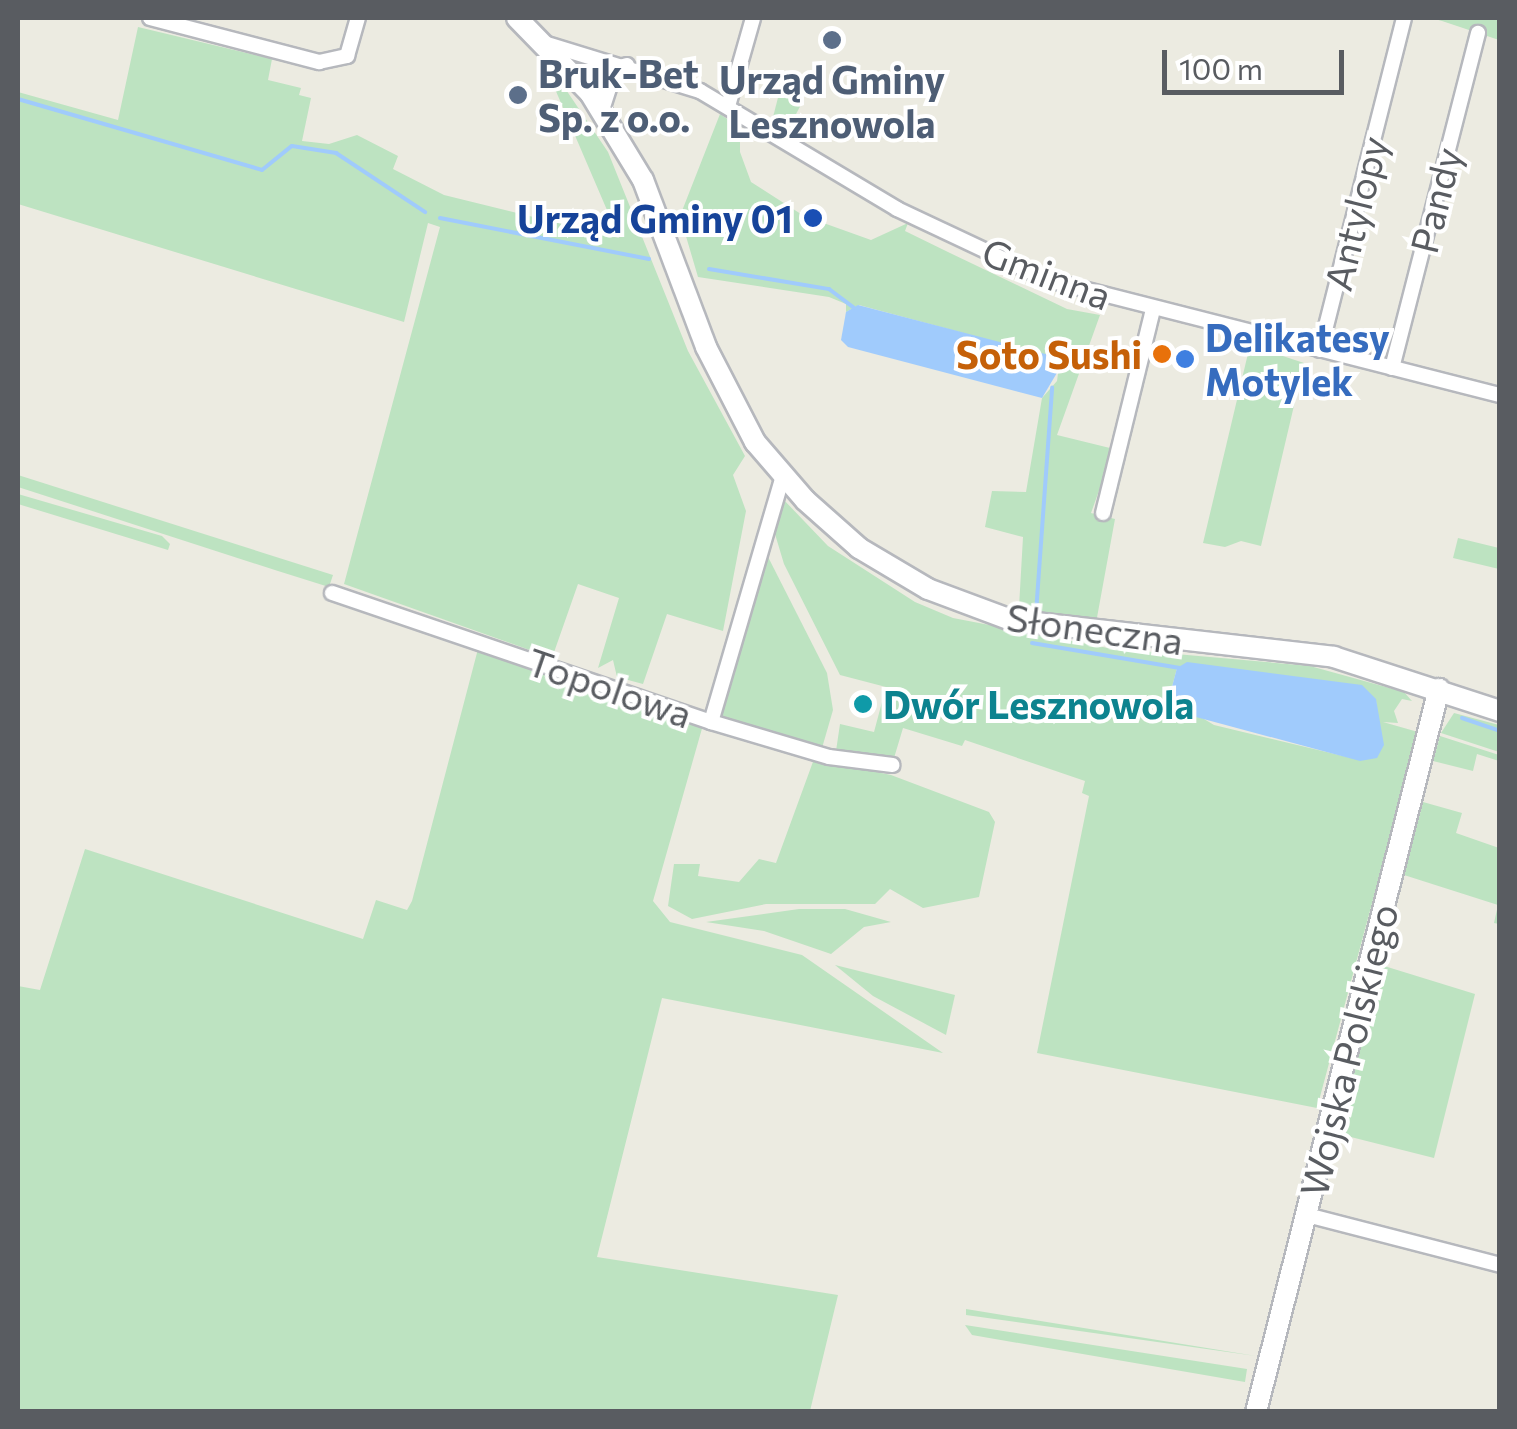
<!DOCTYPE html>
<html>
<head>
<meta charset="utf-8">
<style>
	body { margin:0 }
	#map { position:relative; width:1517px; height:1429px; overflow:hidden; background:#ecebe1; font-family:Commissioner,sans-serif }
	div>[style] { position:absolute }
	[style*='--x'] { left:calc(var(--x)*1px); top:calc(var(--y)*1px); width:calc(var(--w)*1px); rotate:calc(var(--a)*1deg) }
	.green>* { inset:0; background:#bde3c1 }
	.water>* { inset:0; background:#a0cbfc }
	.stream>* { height:4px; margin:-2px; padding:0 2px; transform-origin:2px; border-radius:2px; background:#a0cbfc }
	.roads { filter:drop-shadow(2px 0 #b6b8bd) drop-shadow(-2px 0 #b6b8bd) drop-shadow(0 2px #b6b8bd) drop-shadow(0 -2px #b6b8bd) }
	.street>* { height:14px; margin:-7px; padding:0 7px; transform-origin:7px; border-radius:7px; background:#fff }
	.secondary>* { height:20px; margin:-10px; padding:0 10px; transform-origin:10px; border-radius:10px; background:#fff }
	.dots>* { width:28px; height:28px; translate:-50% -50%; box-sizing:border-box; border:5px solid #fff; border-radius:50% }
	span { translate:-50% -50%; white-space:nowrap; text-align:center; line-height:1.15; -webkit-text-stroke:8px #fff; paint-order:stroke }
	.service-label { font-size:38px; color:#4e5e75; font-weight:700 }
	.left { translate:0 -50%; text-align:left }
	.street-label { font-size:38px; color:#595c61 }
	.transit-label { font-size:38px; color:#164399; font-weight:700 }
	.right { translate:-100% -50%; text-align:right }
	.shop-label { font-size:38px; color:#366cbe; font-weight:700 }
	.food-label { font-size:38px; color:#c56008; font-weight:700 }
	.culture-label { font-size:38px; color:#0d838f; font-weight:700 }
	.frame { position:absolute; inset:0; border:20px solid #595c61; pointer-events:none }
	.scale { position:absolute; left:1162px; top:50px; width:182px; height:45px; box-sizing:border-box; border:5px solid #595c61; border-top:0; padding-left:12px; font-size:30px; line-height:35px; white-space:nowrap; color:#595c61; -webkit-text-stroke:8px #fff; paint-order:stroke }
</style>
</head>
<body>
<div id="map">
	<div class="green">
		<div style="clip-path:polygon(1431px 18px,1499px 18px,1499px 40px,1442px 21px)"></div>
		<div style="clip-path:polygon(138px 27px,272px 59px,268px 80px,301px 88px,299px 95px,311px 98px,302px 141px,329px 144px,357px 135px,398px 156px,393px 169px,444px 195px,619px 238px,552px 82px,541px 73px,550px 66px,608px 152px,688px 351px,745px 456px,733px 475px,746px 511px,723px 631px,667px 614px,643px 684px,617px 677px,613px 660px,598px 668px,619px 598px,578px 584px,552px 658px,344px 584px,440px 227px,428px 223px,404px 322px,18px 204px,18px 92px,118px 120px)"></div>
		<div style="clip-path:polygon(788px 84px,803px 101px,788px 129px,773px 117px,781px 86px)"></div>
		<div style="clip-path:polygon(720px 114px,740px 128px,740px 152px,751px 182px,804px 216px,871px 240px,908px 223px,905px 231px,950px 253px,1067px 309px,1100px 315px,1057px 435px,1114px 449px,1091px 513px,1115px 519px,1096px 623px,1019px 607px,1023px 537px,985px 527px,992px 491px,1026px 492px,1042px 398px,1057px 381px,1060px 359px,859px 305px,846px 312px,846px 304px,829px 297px,698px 277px,680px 216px)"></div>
		<div style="clip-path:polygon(1250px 345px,1304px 363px,1261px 546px,1241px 541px,1225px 547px,1203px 543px)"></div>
		<div style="clip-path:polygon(18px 475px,333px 575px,329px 587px,278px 571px,18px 487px)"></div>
		<div style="clip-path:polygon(18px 494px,162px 536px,170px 544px,168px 550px,18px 504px)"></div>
		<div style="clip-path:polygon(evenodd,782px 498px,828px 546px,915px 602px,953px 618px,1108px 648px,1310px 666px,1404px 692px,1412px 701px,1402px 699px,1394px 711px,1398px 723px,1383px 722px,1418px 732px,1317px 1108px,1037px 1053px,1089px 796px,1082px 793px,1085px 781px,965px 740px,962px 746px,903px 728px,894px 758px,836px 751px,840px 724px,874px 732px,886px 687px,840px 675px,784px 564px,772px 524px,782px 498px,1177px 668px,1376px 700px,1378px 731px,1360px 760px,1214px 725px,1169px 698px,1177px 668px)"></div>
		<div style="clip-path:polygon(1458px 538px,1499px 548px,1499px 569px,1453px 558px)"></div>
		<div style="clip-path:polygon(764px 549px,827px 673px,833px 710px,822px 748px,718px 719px)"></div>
		<div style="clip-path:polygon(478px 649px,703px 725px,653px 901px,670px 922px,802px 955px,943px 1053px,662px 998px,597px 1257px,838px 1295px,810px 1411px,18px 1412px,18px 986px,40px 990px,85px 849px,363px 939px,376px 900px,407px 910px,412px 901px)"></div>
		<div style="clip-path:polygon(1454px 713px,1499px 725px,1499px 752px,1441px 733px)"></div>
		<div style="clip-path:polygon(1440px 736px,1499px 755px,1499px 761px,1477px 754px,1473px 771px,1433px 761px)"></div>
		<div style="clip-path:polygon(814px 759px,891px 775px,989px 812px,995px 822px,979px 897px,923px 908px,890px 889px,875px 904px,766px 904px,692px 919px,668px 906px,674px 864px,700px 864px,698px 876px,739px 882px,759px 859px,776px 863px)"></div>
		<div style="clip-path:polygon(1423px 802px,1462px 813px,1456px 833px,1499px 848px,1499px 924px,1494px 923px,1498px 905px,1404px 875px)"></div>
		<div style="clip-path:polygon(799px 909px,845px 909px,891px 922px,864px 927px,831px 954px,764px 931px,706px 922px)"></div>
		<div style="clip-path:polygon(835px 965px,955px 995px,946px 1035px,873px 996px)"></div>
		<div style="clip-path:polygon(1381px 965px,1475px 994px,1434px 1158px,1339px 1134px)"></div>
		<div style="clip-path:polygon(966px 1309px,1256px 1356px,966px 1315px)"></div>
		<div style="clip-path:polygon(965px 1325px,1247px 1369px,1245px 1382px,972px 1335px)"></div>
	</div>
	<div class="water">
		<div style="clip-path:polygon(858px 305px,1053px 356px,1064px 361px,1042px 398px,848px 347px,841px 340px,846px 312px)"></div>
		<div style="clip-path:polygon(1187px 662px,1362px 685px,1376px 699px,1384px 745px,1377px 758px,1360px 761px,1196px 717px,1169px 698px,1177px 668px)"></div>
	</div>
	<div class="stream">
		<div style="--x:18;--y:99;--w:254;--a:16.2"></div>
		<div style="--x:262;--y:170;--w:38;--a:-39"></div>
		<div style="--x:292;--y:146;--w:45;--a:9"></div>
		<div style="--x:336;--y:153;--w:107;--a:33.5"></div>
		<div style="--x:440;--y:218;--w:213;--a:11.1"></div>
		<div style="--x:709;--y:269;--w:122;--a:9.5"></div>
		<div style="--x:829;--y:289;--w:31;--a:37"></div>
		<div style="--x:1036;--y:613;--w:226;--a:-85.9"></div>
		<div style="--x:1032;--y:643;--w:150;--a:9.6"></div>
		<div style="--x:1462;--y:718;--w:40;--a:18.9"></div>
	</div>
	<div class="roads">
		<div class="street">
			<div style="--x:150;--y:18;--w:175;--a:14.6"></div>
			<div style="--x:319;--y:62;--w:29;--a:-12"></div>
			<div style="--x:347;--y:56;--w:40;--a:-74"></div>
			<div style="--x:547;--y:44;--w:160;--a:17.1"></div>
			<div style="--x:700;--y:91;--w:230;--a:30.9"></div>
			<div style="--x:897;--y:209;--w:167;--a:25.2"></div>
			<div style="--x:1048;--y:280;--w:466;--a:14.3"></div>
			<div style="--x:578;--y:79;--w:51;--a:-15.9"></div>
			<div style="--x:728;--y:106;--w:91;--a:-74.1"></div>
			<div style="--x:602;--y:110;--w:40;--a:-72"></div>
			<div style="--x:1320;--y:350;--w:342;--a:-75.8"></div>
			<div style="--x:1392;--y:368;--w:346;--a:-75.6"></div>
			<div style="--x:1103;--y:513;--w:210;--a:-76.2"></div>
			<div style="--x:332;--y:593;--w:400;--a:18.8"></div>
			<div style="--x:711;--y:722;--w:123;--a:16.5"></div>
			<div style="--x:829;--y:757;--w:64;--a:7.2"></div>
			<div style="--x:711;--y:722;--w:256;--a:-73.7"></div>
			<div style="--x:1307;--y:1215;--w:199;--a:14.5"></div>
		</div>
		<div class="secondary">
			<div style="--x:517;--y:18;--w:105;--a:45.8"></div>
			<div style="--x:590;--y:93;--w:102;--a:58.7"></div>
			<div style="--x:643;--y:180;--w:178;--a:69.3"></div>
			<div style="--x:706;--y:347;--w:107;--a:62.7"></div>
			<div style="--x:755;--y:442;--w:77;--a:49.2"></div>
			<div style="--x:805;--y:500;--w:72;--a:41.6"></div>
			<div style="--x:859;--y:548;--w:80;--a:30.7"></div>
			<div style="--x:928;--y:589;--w:89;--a:20.5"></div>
			<div style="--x:1011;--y:620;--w:325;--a:6.5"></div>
			<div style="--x:1334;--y:657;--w:175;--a:18"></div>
			<div style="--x:1256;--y:1412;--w:746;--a:-75.8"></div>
		</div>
	</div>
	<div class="dots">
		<div style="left:832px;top:40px;background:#5c6f8a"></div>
		<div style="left:518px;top:95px;background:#5c6f8a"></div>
		<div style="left:813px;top:218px;background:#1a4fb4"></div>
		<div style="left:1162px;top:354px;background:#e8710a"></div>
		<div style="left:1185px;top:359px;background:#3f7fe0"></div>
		<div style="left:863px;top:704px;background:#0f9aa8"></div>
	</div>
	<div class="service-label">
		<span class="left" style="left:538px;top:95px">Bruk-Bet<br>Sp. z o.o.</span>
		<span style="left:832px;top:101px">Urząd Gminy<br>Lesznowola</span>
	</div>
	<div class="street-label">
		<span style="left:1435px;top:200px;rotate:-76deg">Pandy</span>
		<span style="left:1355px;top:213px;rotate:-76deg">Antylopy</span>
		<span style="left:1047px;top:273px;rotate:21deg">Gminna</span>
		<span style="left:1095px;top:628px;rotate:8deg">Słoneczna</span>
		<span style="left:610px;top:687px;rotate:19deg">Topolowa</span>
		<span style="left:1348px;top:1050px;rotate:-76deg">Wojska Polskiego</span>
	</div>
	<div class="transit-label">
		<span class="right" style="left:793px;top:218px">Urząd Gminy 01</span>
	</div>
	<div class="shop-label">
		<span class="left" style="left:1205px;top:359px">Delikatesy<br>Motylek</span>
	</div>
	<div class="food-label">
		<span class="right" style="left:1142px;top:354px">Soto Sushi</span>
	</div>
	<div class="culture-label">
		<span class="left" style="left:883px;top:704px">Dwór Lesznowola</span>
	</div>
	<div class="frame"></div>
	<div class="scale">100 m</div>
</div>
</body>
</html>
